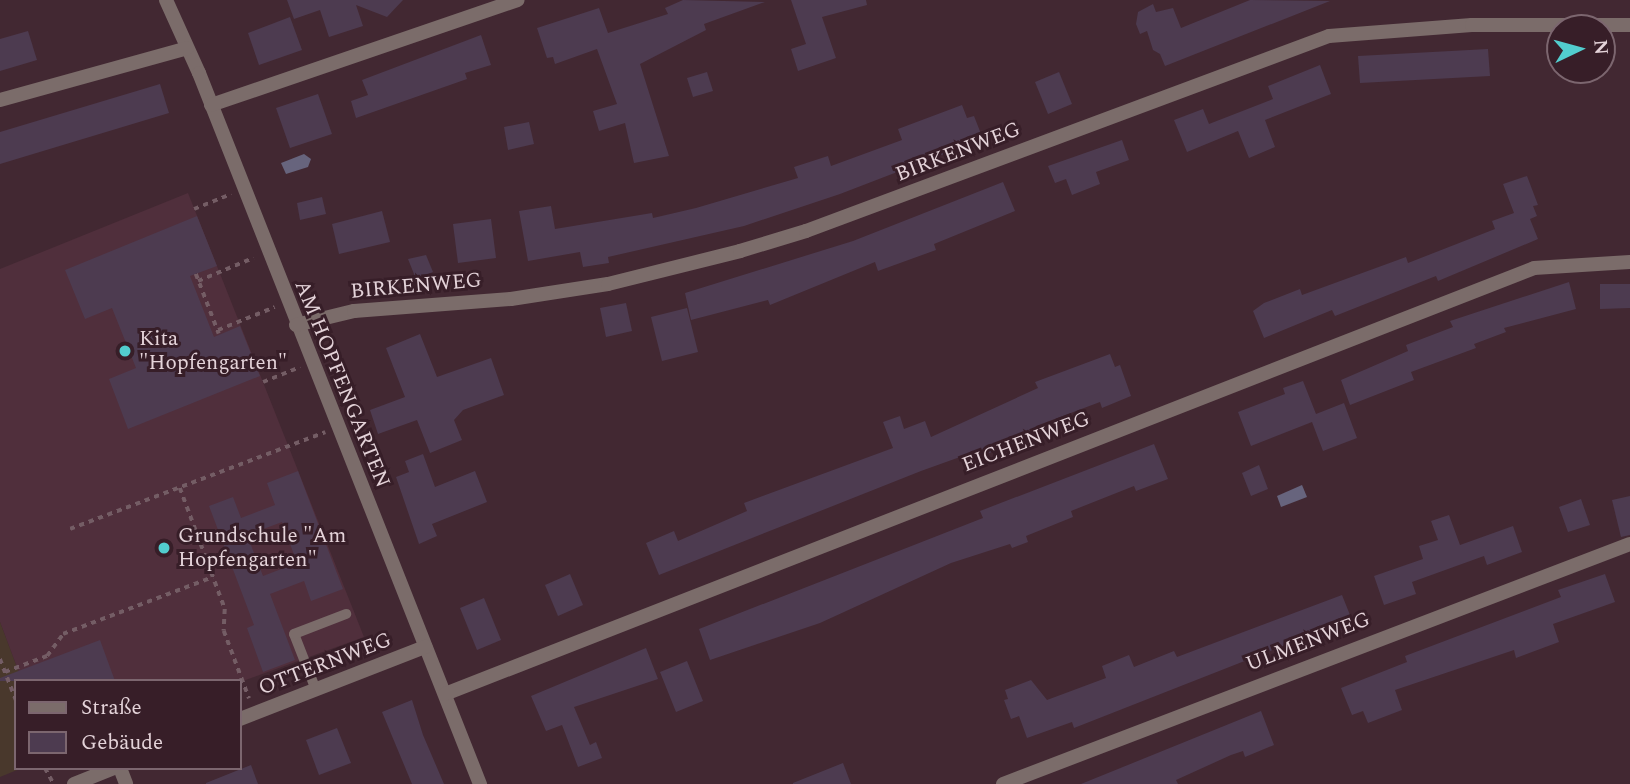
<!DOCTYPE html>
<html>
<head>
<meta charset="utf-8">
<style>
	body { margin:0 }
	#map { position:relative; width:1630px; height:784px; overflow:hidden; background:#422832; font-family:Spectral,serif }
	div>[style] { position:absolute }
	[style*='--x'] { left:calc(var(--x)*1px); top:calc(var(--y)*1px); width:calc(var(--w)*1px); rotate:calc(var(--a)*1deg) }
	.built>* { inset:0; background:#502f3c }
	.green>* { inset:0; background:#49382c }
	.water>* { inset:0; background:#67647d }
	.building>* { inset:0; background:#4d3b50 }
	.path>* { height:3.5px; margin-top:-1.75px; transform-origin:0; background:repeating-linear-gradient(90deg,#745d65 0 5px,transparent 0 10px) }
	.lane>* { height:10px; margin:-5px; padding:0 5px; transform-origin:5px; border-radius:5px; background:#7b6c6a }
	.street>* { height:14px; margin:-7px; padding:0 7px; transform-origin:7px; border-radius:7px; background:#7b6c6a }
	.dots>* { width:19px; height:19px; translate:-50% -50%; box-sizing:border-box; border:4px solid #371e28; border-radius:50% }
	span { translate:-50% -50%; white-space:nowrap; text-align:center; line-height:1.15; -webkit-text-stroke:6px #371e28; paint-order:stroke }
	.street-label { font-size:21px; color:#e4d3d9 }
	.poi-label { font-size:21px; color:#e4d3d9 }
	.left { translate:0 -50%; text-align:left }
	.legend { position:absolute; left:14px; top:679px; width:228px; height:91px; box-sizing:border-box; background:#371e28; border:2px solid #7c666f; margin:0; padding:9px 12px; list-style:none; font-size:21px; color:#e4d3d9 }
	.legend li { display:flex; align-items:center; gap:14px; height:35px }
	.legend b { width:35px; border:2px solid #7c666f }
	.north { position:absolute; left:1546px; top:14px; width:70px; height:70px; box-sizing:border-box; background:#371e28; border:2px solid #7c666f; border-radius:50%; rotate:85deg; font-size:19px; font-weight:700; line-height:28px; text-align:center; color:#e4d3d9 }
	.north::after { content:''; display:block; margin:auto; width:24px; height:32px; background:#52cdce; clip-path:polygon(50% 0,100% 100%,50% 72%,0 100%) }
</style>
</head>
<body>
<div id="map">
	<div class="built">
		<div style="clip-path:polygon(188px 193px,364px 637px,240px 682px,22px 681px,0 622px,0 269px)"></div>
	</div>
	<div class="green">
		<div style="clip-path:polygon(0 622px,22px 681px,16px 681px,16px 768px,22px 768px,0 777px)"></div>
	</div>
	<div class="water">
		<div style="clip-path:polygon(304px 154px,311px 159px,308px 167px,286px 174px,281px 163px)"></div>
		<div style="clip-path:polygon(1302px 485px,1307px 497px,1281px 507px,1277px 496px)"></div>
	</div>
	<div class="building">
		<div style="clip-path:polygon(287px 0,403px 0,387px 17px,356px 5px,363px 26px,329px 37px,320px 10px,294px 19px)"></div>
		<div style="clip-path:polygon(683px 0,765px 2px,704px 24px,706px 30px,640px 64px,669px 156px,634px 163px,625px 123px,599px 131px,593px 111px,617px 104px,597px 49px,555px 64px,553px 57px,547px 58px,537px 28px,599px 8px,608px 33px,668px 14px,665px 8px)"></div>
		<div style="clip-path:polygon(791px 0,866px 0,867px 5px,822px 17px,836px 58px,798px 71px,791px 49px,806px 44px)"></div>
		<div style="clip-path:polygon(1250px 0,1330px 1px,1165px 66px,1160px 54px,1153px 50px,1147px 31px,1140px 34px,1136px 24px,1138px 12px,1153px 4px,1156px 12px,1173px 8px,1181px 28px)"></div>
		<div style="clip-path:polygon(290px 17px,302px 50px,259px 65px,248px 33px)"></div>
		<div style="clip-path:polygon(28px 31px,37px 60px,0 71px,0 39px)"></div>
		<div style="clip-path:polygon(481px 35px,491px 65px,465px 73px,467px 79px,356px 118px,351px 101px,368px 95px,362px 80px)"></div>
		<div style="clip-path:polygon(1488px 49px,1490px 76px,1360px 83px,1358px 56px)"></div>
		<div style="clip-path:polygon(1320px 65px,1331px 94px,1265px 120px,1275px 147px,1249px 158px,1238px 131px,1187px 152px,1174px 120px,1203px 109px,1209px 124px,1273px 99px,1268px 86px)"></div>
		<div style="clip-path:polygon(707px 72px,713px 91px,693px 97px,687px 78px)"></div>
		<div style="clip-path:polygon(1059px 72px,1072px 104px,1048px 114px,1035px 82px)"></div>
		<div style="clip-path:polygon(160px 84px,169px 113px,0 164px,0 132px)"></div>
		<div style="clip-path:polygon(318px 94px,332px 134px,290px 148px,276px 108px)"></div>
		<div style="clip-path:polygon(962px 105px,967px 118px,974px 116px,983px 139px,840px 194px,744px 226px,608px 257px,609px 263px,583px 267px,580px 252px,528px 261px,519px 211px,551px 206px,555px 229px,652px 213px,653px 218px,696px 208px,798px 178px,794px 167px,828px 156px,831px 166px,902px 140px,898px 129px)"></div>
		<div style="clip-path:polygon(529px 122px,534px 144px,508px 150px,504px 127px)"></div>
		<div style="clip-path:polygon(1122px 140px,1129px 160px,1096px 172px,1100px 184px,1072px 195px,1066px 179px,1055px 183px,1048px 166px)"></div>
		<div style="clip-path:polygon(1527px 176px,1538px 205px,1533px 206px,1537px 216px,1530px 219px,1538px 239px,1438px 281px,1436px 276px,1335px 316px,1332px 310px,1264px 338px,1253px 311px,1264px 303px,1300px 289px,1302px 295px,1406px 257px,1408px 263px,1495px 229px,1492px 221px,1514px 213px,1503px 184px)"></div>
		<div style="clip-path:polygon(1003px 182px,1015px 211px,934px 244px,936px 250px,878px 271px,875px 262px,770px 305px,768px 300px,691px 320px,685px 293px,853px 241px)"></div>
		<div style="clip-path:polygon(322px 197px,326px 214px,300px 220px,297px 203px)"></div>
		<div style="clip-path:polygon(382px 211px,390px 242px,339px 254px,332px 224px)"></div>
		<div style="clip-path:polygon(197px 216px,217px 266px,190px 276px,214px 337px,240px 326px,260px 376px,128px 429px,109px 379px,136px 368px,112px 308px,85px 319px,65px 270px)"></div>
		<div style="clip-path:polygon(491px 219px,496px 258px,458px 263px,453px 224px)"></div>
		<div style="clip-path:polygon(426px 255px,433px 272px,416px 279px,408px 259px)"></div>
		<div style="clip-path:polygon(1569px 282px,1576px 309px,1504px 328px,1506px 332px,1474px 344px,1476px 348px,1411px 372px,1414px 380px,1350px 405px,1341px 380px,1408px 351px,1406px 345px,1453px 327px,1450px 321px)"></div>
		<div style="clip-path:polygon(1600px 284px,1630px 284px,1630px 308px,1600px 309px)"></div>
		<div style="clip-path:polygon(626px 303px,632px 331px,606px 337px,600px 308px)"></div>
		<div style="clip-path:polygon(687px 308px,698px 352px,662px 361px,651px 317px)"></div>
		<div style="clip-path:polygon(420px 334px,437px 377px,491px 358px,504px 395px,463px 410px,454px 420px,462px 440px,430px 453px,417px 420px,378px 434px,370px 410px,405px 397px,386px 348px)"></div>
		<div style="clip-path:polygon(1110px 354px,1115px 367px,1120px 365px,1131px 396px,1102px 408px,1100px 402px,1036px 426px,1039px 434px,963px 463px,960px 457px,921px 471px,659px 575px,646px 543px,674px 531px,678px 541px,747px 511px,744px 503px,893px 448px,883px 422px,900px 416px,904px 429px,925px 421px,931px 437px,1038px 388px,1035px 382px)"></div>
		<div style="clip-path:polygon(1303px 381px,1316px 414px,1344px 403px,1357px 438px,1323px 451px,1312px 422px,1251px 446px,1238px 412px,1285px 394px,1283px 388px)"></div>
		<div style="clip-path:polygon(1154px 444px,1168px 479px,1136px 491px,1134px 486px,1071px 511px,1073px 517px,1026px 536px,1028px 542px,1012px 548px,1010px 544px,951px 563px,820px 623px,710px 660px,699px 629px,983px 518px,980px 511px)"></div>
		<div style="clip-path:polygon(423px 454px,435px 487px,475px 471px,487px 502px,432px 524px,437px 536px,419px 544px,396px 477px,409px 472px,405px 461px)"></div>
		<div style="clip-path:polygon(1259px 465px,1268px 489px,1251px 496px,1242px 473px)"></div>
		<div style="clip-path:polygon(evenodd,298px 471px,343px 589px,311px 601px,304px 581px,270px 594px,295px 660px,263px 672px,247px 628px,254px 625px,209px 506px,233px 497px,241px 518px,275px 505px,267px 483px,298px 471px,282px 522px,297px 563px,263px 576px,247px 535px,282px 522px)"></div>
		<div style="clip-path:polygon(1630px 496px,1630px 535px,1621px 537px,1612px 500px)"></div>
		<div style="clip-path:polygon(1581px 499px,1590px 525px,1568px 532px,1559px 507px)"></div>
		<div style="clip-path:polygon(1449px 515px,1460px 545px,1513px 526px,1522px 552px,1487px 565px,1484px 556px,1412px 582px,1416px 594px,1384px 605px,1374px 576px,1423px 559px,1419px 546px,1438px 540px,1431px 521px)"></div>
		<div style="clip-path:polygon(570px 574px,583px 605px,558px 616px,545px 585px)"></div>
		<div style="clip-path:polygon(1605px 574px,1615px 602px,1553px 624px,1559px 642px,1516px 658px,1514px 650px,1395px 690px,1402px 710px,1368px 723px,1363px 711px,1352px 715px,1341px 688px,1407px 662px,1405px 656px,1561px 597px,1558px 590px)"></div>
		<div style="clip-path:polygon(1342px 595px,1354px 625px,1318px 639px,1316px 633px,1074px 728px,1072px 722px,1027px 738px,1019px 716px,1011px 719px,1004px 700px,1008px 699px,1005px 690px,1031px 680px,1047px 700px,1106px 678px,1102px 666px,1129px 655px,1134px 667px,1174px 651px,1177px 657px)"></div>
		<div style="clip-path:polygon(484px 598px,501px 640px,477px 650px,460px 608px)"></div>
		<div style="clip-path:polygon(100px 640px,115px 681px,0 681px,0 678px)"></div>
		<div style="clip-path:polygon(646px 648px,658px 679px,574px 707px,590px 745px,596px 742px,602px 758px,578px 767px,562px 725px,546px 731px,531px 696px)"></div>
		<div style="clip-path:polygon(687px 661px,703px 701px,676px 712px,660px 672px)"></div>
		<div style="clip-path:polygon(412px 700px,423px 735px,444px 784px,412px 784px,382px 712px)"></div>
		<div style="clip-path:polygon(1261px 711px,1274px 745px,1245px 757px,1243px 751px,1231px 755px,1176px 780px,1178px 784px,1081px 784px)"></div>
		<div style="clip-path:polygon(337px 728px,351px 763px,319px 775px,306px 740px)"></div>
		<div style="clip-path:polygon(843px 763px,851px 784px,793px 784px,793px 783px)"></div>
		<div style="clip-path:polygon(251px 765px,258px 784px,206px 784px,206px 783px)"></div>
	</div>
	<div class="path">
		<div style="--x:194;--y:209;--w:40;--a:-22"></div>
		<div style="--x:196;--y:274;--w:64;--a:69"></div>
		<div style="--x:198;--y:281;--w:60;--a:-22.7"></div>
		<div style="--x:218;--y:330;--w:61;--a:-22"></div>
		<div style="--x:263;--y:382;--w:40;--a:-22"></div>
		<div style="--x:180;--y:488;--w:129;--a:69.6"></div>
		<div style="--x:225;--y:609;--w:22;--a:93"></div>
		<div style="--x:224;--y:631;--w:72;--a:69.5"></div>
		<div style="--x:70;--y:529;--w:273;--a:-20.8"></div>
		<div style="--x:0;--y:659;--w:44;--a:68.7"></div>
		<div style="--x:5;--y:672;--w:45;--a:-20.9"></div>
		<div style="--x:47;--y:656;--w:27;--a:-54"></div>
		<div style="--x:63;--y:634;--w:160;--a:-20.8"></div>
		<div style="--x:45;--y:768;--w:18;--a:61"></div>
	</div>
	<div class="lane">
		<div style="--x:316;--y:690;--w:60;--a:-111.4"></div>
		<div style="--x:294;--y:634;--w:56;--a:-21"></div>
	</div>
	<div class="street">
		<div style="--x:166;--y:0;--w:80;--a:65.7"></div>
		<div style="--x:199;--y:73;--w:765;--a:68.44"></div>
		<div style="--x:0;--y:100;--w:194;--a:-15.5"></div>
		<div style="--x:211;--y:105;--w:324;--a:-18.9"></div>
		<div style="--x:296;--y:325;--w:60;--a:-13.6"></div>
		<div style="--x:354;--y:311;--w:157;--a:-4.4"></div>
		<div style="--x:511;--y:299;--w:98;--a:-8.8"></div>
		<div style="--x:608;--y:284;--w:136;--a:-14"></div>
		<div style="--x:740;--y:251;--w:69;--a:-16.9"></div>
		<div style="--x:806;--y:231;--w:558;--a:-20.45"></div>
		<div style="--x:1329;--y:36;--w:143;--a:-4.4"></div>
		<div style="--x:1472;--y:25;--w:158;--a:0"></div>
		<div style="--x:445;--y:694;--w:1169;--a:-21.36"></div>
		<div style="--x:1534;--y:268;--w:96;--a:-3.6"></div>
		<div style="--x:240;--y:719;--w:199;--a:-21.3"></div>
		<div style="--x:120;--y:768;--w:17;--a:69"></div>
		<div style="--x:74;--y:784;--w:43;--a:-21.8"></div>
		<div style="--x:1003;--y:784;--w:671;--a:-20.95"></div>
	</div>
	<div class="dots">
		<div style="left:125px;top:351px;background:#52cdce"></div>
		<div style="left:164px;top:548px;background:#52cdce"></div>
	</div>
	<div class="street-label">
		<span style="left:958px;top:152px;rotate:-21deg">BIRKENWEG</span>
		<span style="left:416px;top:286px;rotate:-5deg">BIRKENWEG</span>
		<span style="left:342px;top:384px;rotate:68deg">AM HOPFENGARTEN</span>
		<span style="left:1026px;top:442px;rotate:-21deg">EICHENWEG</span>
		<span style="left:1308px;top:642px;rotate:-21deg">ULMENWEG</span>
		<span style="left:325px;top:664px;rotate:-21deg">OTTERNWEG</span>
	</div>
	<div class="poi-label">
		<span class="left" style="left:139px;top:351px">Kita<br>"Hopfengarten"</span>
		<span class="left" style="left:178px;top:548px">Grundschule "Am<br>Hopfengarten"</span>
	</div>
	<ul class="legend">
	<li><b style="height:9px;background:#7b6c6a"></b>Straße</li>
	<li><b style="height:19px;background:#4d3b50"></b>Gebäude</li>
	</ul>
	<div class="north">N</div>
</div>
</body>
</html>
